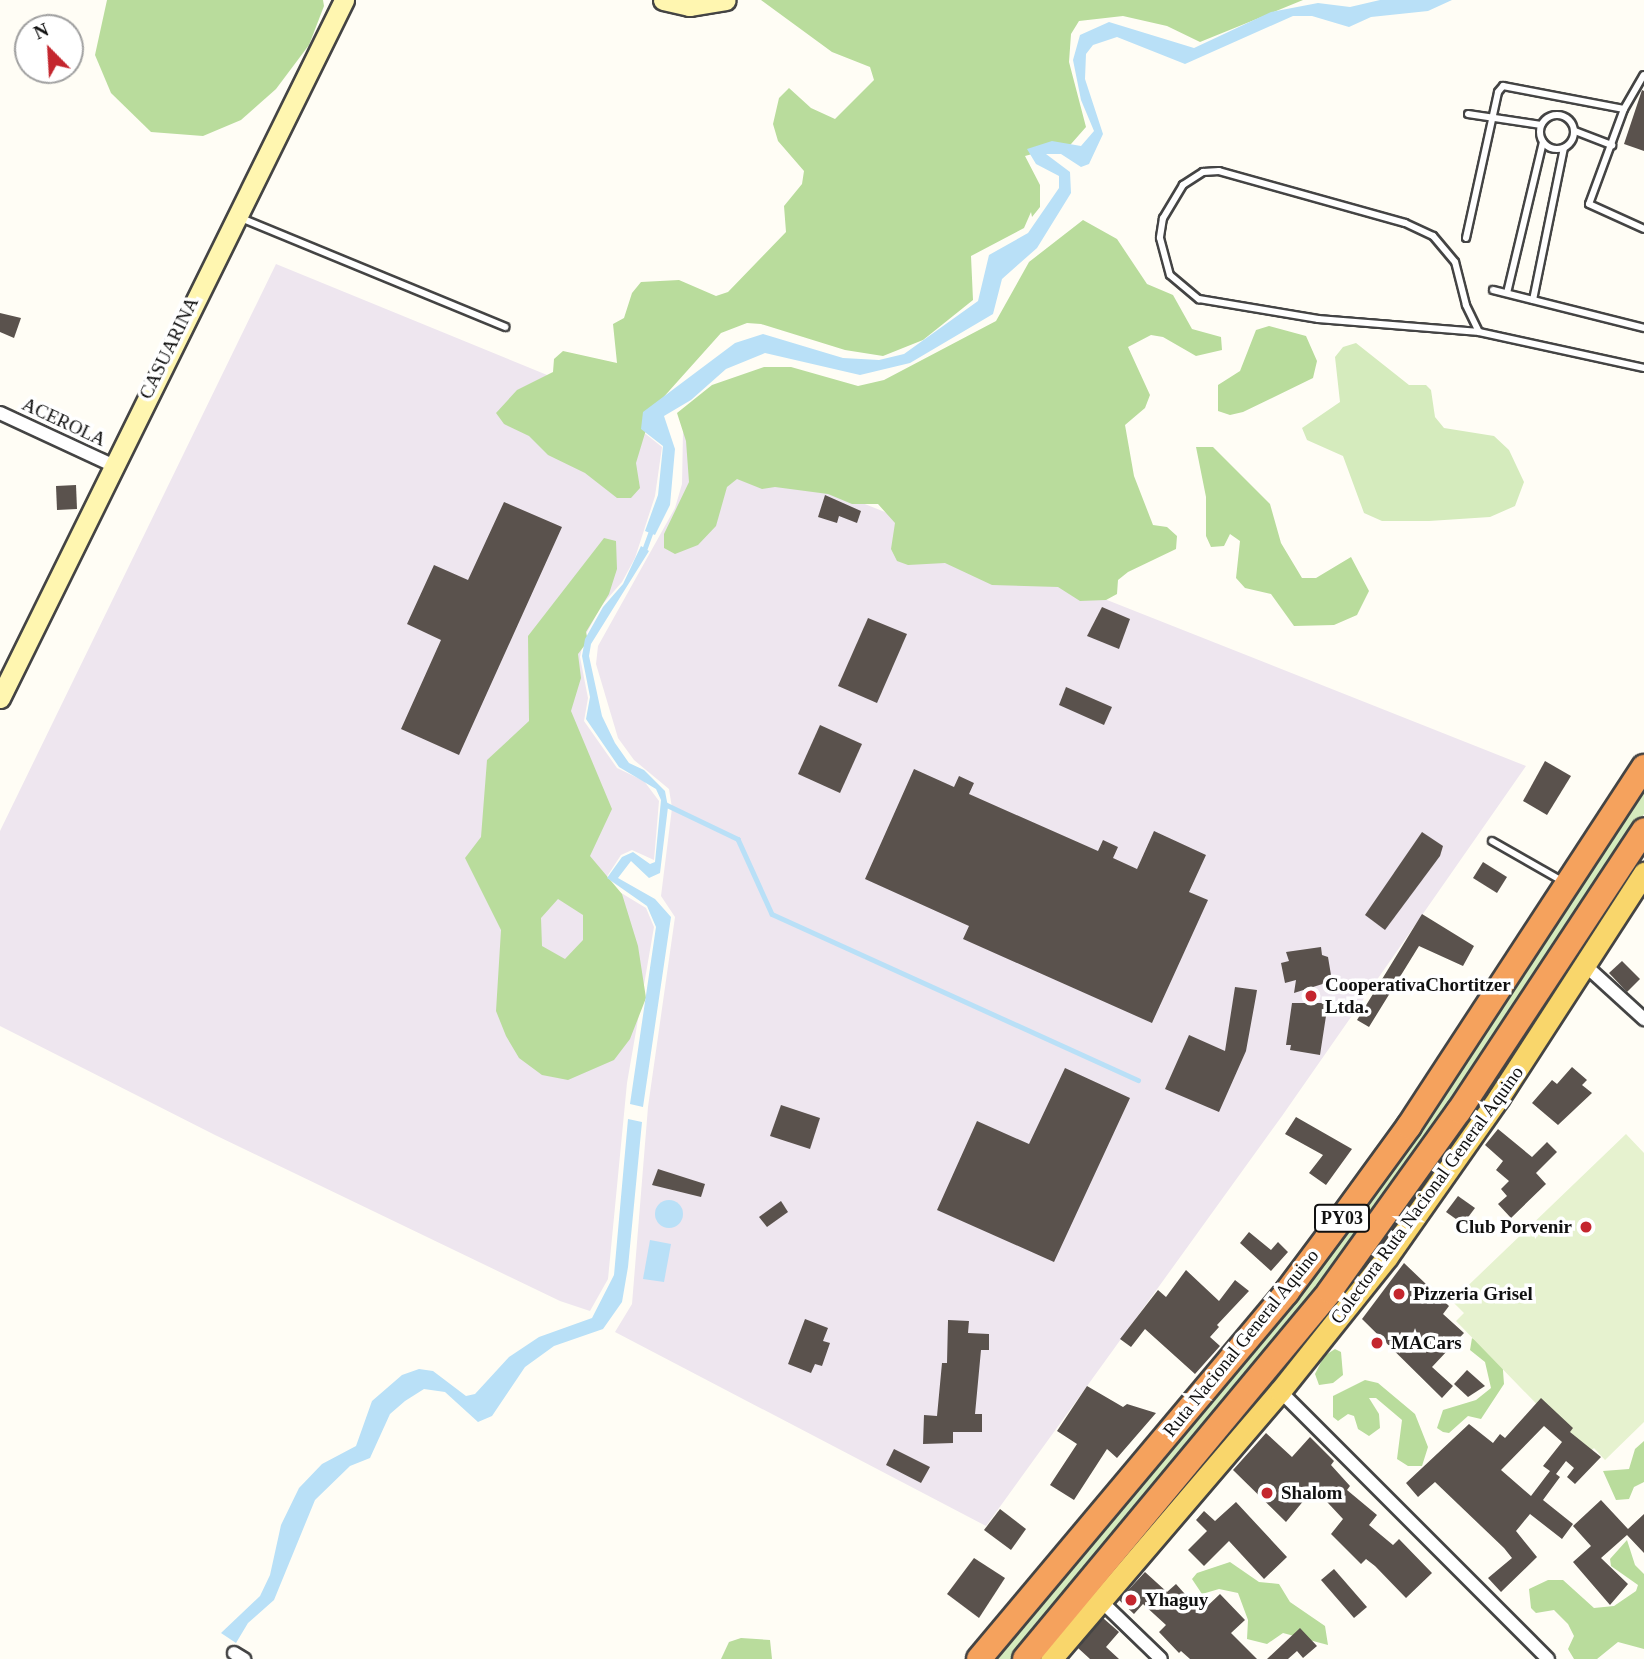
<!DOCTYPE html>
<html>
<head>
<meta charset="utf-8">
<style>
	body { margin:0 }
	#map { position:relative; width:1644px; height:1659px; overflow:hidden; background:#fffdf5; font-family:"Times New Roman",serif }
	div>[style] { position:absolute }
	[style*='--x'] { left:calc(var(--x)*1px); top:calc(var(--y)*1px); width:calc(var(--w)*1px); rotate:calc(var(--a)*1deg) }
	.industrial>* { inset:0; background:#eee6ef }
	.green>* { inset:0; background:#d5ebbd }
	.forest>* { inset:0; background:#b9dc9c }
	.pitch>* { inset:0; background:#e6f2cf }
	.water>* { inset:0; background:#b9e0f7 }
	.round { border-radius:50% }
	.stream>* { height:4.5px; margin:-2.25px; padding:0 2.25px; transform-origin:2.25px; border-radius:2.25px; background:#b9e0f7 }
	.building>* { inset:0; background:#5a524d }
	.roads { filter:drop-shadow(2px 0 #444) drop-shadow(-2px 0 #444) drop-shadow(0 2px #444) drop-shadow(0 -2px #444) }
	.lane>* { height:6px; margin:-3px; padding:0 3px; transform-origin:3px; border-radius:3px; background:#fff }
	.lane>.ring { margin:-3px; padding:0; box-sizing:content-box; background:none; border:6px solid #fff; border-radius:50% }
	.street>* { height:12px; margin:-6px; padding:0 6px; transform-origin:6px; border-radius:6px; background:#fff }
	.secondary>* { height:19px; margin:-9.5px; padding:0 9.5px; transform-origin:9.5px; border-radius:9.5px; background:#fff6b0 }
	.primary>* { height:21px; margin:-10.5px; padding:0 10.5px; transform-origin:10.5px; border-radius:10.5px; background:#f9d66b }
	.highway>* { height:24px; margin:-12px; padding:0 12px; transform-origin:12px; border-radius:12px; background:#f5a25d }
	.dots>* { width:19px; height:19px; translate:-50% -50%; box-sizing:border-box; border:4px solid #fff; border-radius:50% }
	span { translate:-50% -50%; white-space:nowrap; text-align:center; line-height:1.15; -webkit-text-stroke:7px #fff; paint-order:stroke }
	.shield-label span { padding:2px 5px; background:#fff; border:2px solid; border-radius:5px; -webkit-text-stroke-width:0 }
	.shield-label { font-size:18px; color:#111; font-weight:700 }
	.street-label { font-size:19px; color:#111 }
	.poi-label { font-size:19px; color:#111; font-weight:700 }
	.left { translate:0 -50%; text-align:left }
	.right { translate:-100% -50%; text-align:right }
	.north { position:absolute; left:14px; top:14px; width:70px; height:70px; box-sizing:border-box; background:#fff; border:2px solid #a0a0a0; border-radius:50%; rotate:336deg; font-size:19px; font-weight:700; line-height:28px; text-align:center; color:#111 }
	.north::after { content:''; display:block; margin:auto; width:24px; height:32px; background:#c4262e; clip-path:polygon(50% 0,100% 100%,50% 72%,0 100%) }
</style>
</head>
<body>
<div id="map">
	<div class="industrial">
		<div style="clip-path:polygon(276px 264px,640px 413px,637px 427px,662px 447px,655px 496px,635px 558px,622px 582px,601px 606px,584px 638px,580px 657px,588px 698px,584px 721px,617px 768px,644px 781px,659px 801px,654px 860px,632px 850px,621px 855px,606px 878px,608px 885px,646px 908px,654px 927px,627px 1083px,608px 1279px,590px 1311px,560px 1301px,215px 1135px,0 1026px,0 831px)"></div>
		<div style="clip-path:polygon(683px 432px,1526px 766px,1282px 1116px,986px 1526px,615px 1332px,632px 1304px,648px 1107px,675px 917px,661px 896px,672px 808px,669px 789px,634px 760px,618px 738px,596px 664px,598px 646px,675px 508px,682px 484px)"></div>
	</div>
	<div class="green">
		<div style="clip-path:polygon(1356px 343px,1409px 385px,1426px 385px,1431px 390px,1435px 417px,1444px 428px,1494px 436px,1509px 450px,1524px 482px,1515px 506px,1490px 517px,1429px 521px,1382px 521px,1364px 513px,1343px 456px,1307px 440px,1302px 428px,1340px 402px,1335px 357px,1343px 347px)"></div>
		<div style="clip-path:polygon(1644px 786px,1644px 814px,1373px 1220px,1013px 1659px,993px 1659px,1191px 1420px)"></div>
	</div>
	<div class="forest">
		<div style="clip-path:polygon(107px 0,323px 0,324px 6px,309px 45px,276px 89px,241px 120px,203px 136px,151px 132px,111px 93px,95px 55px)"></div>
		<div style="clip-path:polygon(761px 0,1303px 0,1200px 42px,1167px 26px,1123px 16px,1079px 21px,1071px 34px,1069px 62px,1086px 127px,1064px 152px,1050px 149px,1025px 156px,1040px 185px,1040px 207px,1032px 217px,1031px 212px,1024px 228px,971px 256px,973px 300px,923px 340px,883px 356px,845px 350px,761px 324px,747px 323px,721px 333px,652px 410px,636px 463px,640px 488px,631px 498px,617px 498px,585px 473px,548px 455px,529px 436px,504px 424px,496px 413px,517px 390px,553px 372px,554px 359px,563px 351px,617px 363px,613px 324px,624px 318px,632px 293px,641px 282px,679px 280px,716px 296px,728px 292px,786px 232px,784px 206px,802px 184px,804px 171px,778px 141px,773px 124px,779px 98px,789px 88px,811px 108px,835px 119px,874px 80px,870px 67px,832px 52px)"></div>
		<div style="clip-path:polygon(1083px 220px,1117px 239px,1147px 284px,1173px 295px,1192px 329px,1221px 337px,1222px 350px,1196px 356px,1163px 337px,1151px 335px,1128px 347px,1150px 395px,1145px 408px,1125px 425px,1134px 476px,1153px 525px,1167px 527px,1177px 536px,1176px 549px,1128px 572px,1118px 580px,1117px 594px,1106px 600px,1080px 601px,1058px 587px,992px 585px,945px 563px,908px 565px,897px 561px,891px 549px,895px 523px,878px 504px,852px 504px,828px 494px,775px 487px,762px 489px,737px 479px,727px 487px,716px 526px,698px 545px,675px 554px,664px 548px,664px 534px,689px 482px,686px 441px,677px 413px,712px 385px,764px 367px,791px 367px,858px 386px,884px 380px,996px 321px,1029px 262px)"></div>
		<div style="clip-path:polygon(1269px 326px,1306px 336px,1317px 361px,1313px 378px,1243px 412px,1230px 415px,1218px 411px,1218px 385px,1240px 371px,1256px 330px)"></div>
		<div style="clip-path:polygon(1196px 447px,1213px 447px,1270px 504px,1281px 543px,1302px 578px,1316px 578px,1351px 557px,1369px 591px,1357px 615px,1334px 625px,1294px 626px,1271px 594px,1245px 588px,1236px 578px,1240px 541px,1230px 534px,1224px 546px,1211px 547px,1206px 536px,1206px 497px)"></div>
		<div style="clip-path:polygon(evenodd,604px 538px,616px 541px,617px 569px,609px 594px,586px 632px,588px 641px,578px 654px,581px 678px,571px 711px,612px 809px,590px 856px,622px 894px,638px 946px,646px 998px,630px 1039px,614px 1060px,568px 1080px,542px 1075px,519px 1058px,506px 1036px,496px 1011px,501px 930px,465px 858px,481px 837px,487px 760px,529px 721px,528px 636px,604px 538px,558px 899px,583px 915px,583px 940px,565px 959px,542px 946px,541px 918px,558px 899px)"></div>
		<div style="clip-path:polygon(1472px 1338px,1502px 1357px,1504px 1384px,1481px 1419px,1468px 1416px,1449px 1433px,1443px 1432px,1437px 1428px,1443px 1410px,1476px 1400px,1491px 1388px,1485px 1362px,1470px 1350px)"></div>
		<div style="clip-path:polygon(1335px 1349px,1341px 1352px,1343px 1375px,1333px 1383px,1319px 1385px,1315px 1374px,1324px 1356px)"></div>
		<div style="clip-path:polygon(1365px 1380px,1378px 1383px,1415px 1414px,1428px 1447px,1422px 1466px,1408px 1466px,1397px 1459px,1402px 1420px,1376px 1398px,1369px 1398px,1379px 1414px,1380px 1428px,1369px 1436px,1358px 1429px,1354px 1416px,1348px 1414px,1338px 1421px,1333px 1417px,1333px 1396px)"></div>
		<div style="clip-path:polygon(1644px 1441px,1644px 1482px,1634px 1487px,1629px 1499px,1616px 1500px,1603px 1471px,1629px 1469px,1635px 1449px)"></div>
		<div style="clip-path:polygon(1627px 1540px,1635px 1565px,1644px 1574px,1644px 1649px,1618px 1642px,1597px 1659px,1574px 1659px,1568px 1649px,1574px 1636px,1568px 1624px,1554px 1610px,1536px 1613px,1531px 1608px,1529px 1589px,1548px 1580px,1563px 1580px,1594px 1608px,1614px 1606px,1636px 1591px,1638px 1585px,1611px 1566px,1610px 1559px)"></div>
		<div style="clip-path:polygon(1230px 1562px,1259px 1582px,1279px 1584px,1290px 1602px,1325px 1626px,1328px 1645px,1283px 1633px,1267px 1644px,1247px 1639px,1248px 1620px,1238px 1593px,1219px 1589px,1202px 1594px,1192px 1579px,1197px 1573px)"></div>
		<div style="clip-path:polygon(741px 1638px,770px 1640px,772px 1659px,721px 1659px,729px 1642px)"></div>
	</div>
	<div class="pitch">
		<div style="clip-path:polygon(1626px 1134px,1644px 1153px,1644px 1422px,1605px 1460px,1594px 1448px,1586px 1455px,1456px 1321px,1464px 1313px,1452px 1301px)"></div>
	</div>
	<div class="water">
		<div style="clip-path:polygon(1380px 0,1452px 0,1428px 11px,1371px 17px,1349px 27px,1312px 16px,1293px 16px,1185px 64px,1117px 37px,1093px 45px,1086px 54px,1085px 79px,1103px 134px,1089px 164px,1081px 167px,1061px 154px,1046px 154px,1070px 172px,1071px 193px,1037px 248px,1002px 279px,993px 314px,910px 363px,860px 375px,765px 353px,726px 369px,691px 400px,664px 416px,675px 449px,670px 505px,655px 535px,645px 531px,658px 495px,663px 446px,641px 429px,643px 412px,735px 343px,763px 334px,843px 358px,879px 360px,904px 354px,978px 301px,989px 255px,1028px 233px,1059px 188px,1059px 176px,1036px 164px,1027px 149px,1052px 141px,1081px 146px,1094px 131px,1081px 100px,1073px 60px,1080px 35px,1109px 22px,1194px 48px,1271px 12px,1318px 3px,1350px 7px)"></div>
		<div style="clip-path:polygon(641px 546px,649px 551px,591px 644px,589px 656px,602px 716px,615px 743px,629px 763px,644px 770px,665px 791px,668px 807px,660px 873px,649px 878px,631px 861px,618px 878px,655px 899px,671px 917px,643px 1107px,630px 1104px,656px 927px,647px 906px,607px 878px,622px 857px,633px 852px,650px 864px,655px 862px,661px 800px,656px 789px,619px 767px,586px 719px,590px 697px,582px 656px,585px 639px,603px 607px,623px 584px)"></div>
		<div style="clip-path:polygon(628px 1119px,642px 1122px,628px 1267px,622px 1302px,603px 1329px,554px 1346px,525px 1367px,492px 1416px,478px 1422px,445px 1392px,424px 1389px,405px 1401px,390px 1414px,370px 1458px,350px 1466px,315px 1500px,274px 1600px,248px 1623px,236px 1643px,221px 1633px,260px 1596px,270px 1575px,281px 1525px,299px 1488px,322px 1464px,356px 1446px,372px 1401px,402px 1375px,419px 1369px,433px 1371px,466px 1396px,475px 1394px,509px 1357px,539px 1337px,592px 1318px,614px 1275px)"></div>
		<div class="round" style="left:655px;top:1200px;width:28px;height:28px"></div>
		<div style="clip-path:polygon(650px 1240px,671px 1244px,664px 1282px,643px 1279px)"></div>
	</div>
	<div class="stream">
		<div style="--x:643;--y:553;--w:27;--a:-70"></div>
		<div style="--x:665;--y:804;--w:81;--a:25.6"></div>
		<div style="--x:738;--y:839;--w:82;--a:65.6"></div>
		<div style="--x:772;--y:914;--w:402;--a:24.4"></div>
	</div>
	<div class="building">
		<div style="clip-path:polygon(1642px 90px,1644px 91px,1644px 151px,1624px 144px)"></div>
		<div style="clip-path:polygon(0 313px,21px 318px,14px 338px,0 332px)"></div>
		<div style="clip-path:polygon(76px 485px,77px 509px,57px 510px,56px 486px)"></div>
		<div style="clip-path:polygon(825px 495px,861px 511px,857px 523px,839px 516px,837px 523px,818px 517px)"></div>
		<div style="clip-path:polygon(504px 502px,562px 527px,459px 755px,401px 729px,441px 640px,407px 624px,434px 565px,468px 580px)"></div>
		<div style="clip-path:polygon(1102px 607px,1130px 619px,1119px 649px,1087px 636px)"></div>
		<div style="clip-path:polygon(868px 618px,907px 634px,877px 703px,838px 686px)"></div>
		<div style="clip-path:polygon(1066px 687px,1112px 707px,1104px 725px,1059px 705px)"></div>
		<div style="clip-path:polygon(820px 725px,862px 744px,840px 793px,798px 774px)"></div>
		<div style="clip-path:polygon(1545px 761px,1571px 776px,1547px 815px,1523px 801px)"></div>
		<div style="clip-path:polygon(914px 769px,954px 787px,959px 776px,974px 783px,969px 794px,1098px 851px,1103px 840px,1118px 847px,1113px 858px,1137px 869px,1154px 831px,1206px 855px,1189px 892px,1208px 900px,1152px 1023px,963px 939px,969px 926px,865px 879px)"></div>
		<div style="clip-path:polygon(1422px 832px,1443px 846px,1440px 856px,1385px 930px,1365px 915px)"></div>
		<div style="clip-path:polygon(1483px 862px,1507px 877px,1497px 893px,1473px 878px)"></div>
		<div style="clip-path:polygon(1422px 914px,1474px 946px,1463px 966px,1419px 946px,1369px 1027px,1357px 1020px)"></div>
		<div style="clip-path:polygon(1321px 947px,1322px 955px,1328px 957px,1332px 981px,1294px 993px,1296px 980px,1285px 983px,1281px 963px,1289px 961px,1286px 952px)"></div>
		<div style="clip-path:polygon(1622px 961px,1640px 979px,1627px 992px,1609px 973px)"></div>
		<div style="clip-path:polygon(1235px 987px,1257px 990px,1256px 996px,1246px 1051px,1219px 1112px,1165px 1089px,1189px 1035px,1225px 1051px)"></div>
		<div style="clip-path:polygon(1292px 1003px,1328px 1003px,1320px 1055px,1290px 1050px,1291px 1045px,1286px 1045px)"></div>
		<div style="clip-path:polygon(1572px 1067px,1587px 1080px,1582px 1085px,1592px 1093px,1558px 1125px,1532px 1103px,1552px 1080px,1557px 1084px)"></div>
		<div style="clip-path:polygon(1065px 1068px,1130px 1098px,1054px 1262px,937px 1210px,977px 1121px,1029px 1144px)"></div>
		<div style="clip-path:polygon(781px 1105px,820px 1118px,810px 1149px,770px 1136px)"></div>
		<div style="clip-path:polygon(1296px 1117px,1352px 1149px,1326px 1185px,1309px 1173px,1323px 1155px,1285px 1134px)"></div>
		<div style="clip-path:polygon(1498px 1129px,1532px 1157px,1547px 1142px,1557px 1152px,1536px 1173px,1546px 1184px,1511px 1218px,1498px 1204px,1507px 1196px,1501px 1189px,1509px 1181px,1496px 1170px,1503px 1161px,1485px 1145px)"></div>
		<div style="clip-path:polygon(658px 1169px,705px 1184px,701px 1197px,652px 1185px)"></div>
		<div style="clip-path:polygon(1458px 1196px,1475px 1208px,1463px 1224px,1446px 1212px)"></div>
		<div style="clip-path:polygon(781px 1201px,788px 1212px,767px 1227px,759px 1217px)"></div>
		<div style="clip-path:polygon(1249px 1232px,1271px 1250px,1278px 1242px,1288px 1252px,1271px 1271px,1240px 1243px)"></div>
		<div style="clip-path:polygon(1404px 1263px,1449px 1306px,1443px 1314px,1464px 1333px,1432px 1367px,1453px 1386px,1442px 1398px,1362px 1319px)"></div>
		<div style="clip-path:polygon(1186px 1270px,1219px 1301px,1235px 1280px,1249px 1291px,1217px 1325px,1219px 1327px,1210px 1337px,1220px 1346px,1195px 1374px,1145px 1329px,1131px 1347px,1120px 1339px,1158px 1290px,1166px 1297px)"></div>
		<div style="clip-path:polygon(805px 1319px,828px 1328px,823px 1341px,830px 1343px,822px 1366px,815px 1364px,811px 1373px,788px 1364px)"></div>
		<div style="clip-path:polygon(948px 1320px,969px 1321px,968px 1333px,989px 1334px,989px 1350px,981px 1350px,975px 1414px,982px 1414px,982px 1432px,953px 1432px,953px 1443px,923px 1444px,924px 1415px,937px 1416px,942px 1363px,947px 1363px)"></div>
		<div style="clip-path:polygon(1467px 1370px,1485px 1386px,1468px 1397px,1454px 1384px)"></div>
		<div style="clip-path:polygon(1087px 1386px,1123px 1407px,1127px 1404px,1156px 1413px,1117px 1458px,1107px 1449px,1074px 1500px,1050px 1485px,1077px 1444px,1057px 1431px)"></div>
		<div style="clip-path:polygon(evenodd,1541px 1398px,1573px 1428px,1570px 1432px,1601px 1457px,1575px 1484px,1567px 1477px,1574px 1468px,1566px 1461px,1556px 1474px,1560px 1477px,1543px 1500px,1573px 1524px,1562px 1539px,1530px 1514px,1516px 1531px,1537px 1557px,1501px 1592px,1488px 1578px,1512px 1558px,1504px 1548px,1435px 1482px,1418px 1497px,1406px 1483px,1469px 1424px,1493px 1443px,1500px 1434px,1505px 1438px,1541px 1398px,1544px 1426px,1562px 1442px,1543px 1466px,1550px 1471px,1531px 1496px,1501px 1470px,1544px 1426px)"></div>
		<div style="clip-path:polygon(1266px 1433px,1292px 1457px,1310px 1437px,1334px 1461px,1331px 1465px,1350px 1486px,1347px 1490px,1377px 1515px,1369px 1525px,1393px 1545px,1399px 1539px,1432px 1573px,1406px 1598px,1375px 1566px,1366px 1559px,1361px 1564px,1331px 1534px,1343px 1519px,1314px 1488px,1286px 1522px,1233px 1470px)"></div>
		<div style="clip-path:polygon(894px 1449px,930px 1467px,921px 1483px,886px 1465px)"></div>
		<div style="clip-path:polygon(1601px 1500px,1628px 1529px,1644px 1514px,1644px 1553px,1627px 1535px,1601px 1558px,1628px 1584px,1610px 1605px,1573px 1562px,1591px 1546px,1573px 1526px)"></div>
		<div style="clip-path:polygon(1236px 1502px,1287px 1557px,1264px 1579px,1229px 1541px,1204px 1566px,1188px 1550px,1207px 1531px,1196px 1520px,1204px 1511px,1215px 1521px)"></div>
		<div style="clip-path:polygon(1000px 1509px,1026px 1529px,1011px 1550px,984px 1530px)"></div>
		<div style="clip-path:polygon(974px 1558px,1005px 1578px,979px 1618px,947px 1594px)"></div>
		<div style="clip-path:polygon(1334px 1569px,1367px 1607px,1354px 1618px,1321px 1580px)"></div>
		<div style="clip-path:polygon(1145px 1572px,1167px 1592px,1176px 1584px,1201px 1612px,1220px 1594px,1245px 1620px,1231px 1633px,1257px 1659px,1190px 1659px,1181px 1651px,1179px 1653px,1159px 1632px,1166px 1625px,1143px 1604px,1134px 1614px,1119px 1600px)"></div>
		<div style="clip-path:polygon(1103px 1618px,1119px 1632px,1106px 1647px,1119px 1659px,1090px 1659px,1078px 1648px)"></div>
		<div style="clip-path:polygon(1300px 1628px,1317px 1646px,1303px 1658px,1297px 1651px,1288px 1659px,1267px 1659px)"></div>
	</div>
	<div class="roads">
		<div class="lane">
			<div style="--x:1624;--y:109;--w:101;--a:110.2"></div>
			<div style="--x:1589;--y:204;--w:60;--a:24.4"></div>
			<div style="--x:1468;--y:114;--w:74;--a:8.6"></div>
			<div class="ring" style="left:1540px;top:115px;width:28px;height:28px"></div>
			<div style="--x:1575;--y:131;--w:40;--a:21"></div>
			<div style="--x:241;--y:218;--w:286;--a:22.4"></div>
			<div style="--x:1466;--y:238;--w:149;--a:-77.6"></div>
			<div style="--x:1498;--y:92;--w:8;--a:-50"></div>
			<div style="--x:1503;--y:86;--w:123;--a:10.8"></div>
			<div style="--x:1624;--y:109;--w:39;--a:-60"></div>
			<div style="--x:1493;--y:290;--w:156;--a:14.1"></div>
			<div style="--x:1507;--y:293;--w:155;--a:-76.6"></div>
			<div style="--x:1533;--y:300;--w:155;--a:-78.5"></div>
			<div style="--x:1479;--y:332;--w:30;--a:-116"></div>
			<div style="--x:1466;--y:305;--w:44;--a:-104.3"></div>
			<div style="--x:1455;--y:262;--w:34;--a:-130"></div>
			<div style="--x:1433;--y:236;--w:31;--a:-155"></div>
			<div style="--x:1405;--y:223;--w:193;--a:-164.4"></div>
			<div style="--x:1219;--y:171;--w:16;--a:176"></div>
			<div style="--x:1203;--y:172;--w:24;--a:147"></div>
			<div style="--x:1183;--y:185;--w:39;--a:121"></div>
			<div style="--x:1163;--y:218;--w:20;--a:99"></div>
			<div style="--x:1160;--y:238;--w:38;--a:75"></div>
			<div style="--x:1170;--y:275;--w:38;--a:40"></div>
			<div style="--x:1199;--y:299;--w:121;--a:9.5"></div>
			<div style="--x:1318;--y:319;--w:162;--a:4.6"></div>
			<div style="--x:1479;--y:332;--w:169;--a:12.3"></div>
			<div style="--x:1492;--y:841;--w:81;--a:29.7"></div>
		</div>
		<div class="street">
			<div style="--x:0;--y:413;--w:123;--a:24.9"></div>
			<div style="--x:1586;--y:966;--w:79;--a:42.4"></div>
			<div style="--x:1280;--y:1391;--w:379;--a:45"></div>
			<div style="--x:1101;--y:1601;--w:83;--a:44"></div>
			<div style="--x:234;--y:1653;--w:12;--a:31"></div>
		</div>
		<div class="secondary">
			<div style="--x:663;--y:0;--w:27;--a:13"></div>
			<div style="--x:689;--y:6;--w:37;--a:-9"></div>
			<div style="--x:0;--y:698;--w:778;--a:-63.76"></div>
		</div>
		<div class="primary">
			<div style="--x:1051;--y:1659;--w:353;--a:-49.5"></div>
			<div style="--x:1280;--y:1391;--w:171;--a:-51.4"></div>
			<div style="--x:1387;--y:1257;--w:195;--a:-55"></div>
			<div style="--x:1499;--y:1097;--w:267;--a:-57.1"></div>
		</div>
		<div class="highway">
			<div style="--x:979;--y:1659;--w:478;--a:-50"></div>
			<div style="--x:1286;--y:1293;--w:94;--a:-53.3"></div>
			<div style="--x:1342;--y:1218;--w:114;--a:-53.9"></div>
			<div style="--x:1409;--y:1126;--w:429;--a:-56.8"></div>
			<div style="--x:1025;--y:1659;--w:478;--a:-50.3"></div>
			<div style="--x:1330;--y:1291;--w:221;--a:-54.4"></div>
			<div style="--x:1459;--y:1111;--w:336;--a:-56.6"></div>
		</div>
	</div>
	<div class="dots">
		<div style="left:1311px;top:996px;background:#c4262e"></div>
		<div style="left:1586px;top:1227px;background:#c4262e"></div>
		<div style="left:1399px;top:1294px;background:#c4262e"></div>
		<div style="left:1377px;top:1343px;background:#c4262e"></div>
		<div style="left:1267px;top:1493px;background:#c4262e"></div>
		<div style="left:1131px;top:1600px;background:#c4262e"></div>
	</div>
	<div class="shield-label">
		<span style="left:1342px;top:1218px">PY03</span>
	</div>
	<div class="street-label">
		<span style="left:169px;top:348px;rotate:-64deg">CASUARINA</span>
		<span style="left:64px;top:422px;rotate:25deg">ACEROLA</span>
		<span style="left:1427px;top:1195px;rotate:-54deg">Colectora Ruta Nacional General Aquino</span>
		<span style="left:1241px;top:1343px;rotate:-51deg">Ruta Nacional General Aquino</span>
	</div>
	<div class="poi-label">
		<span class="left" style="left:1325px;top:996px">CooperativaChortitzer<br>Ltda.</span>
		<span class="right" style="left:1572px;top:1227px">Club Porvenir</span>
		<span class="left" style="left:1413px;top:1294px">Pizzeria Grisel</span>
		<span class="left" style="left:1391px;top:1343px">MACars</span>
		<span class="left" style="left:1281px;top:1493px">Shalom</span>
		<span class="left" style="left:1145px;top:1600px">Yhaguy</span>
	</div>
	<div class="north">N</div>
</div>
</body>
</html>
